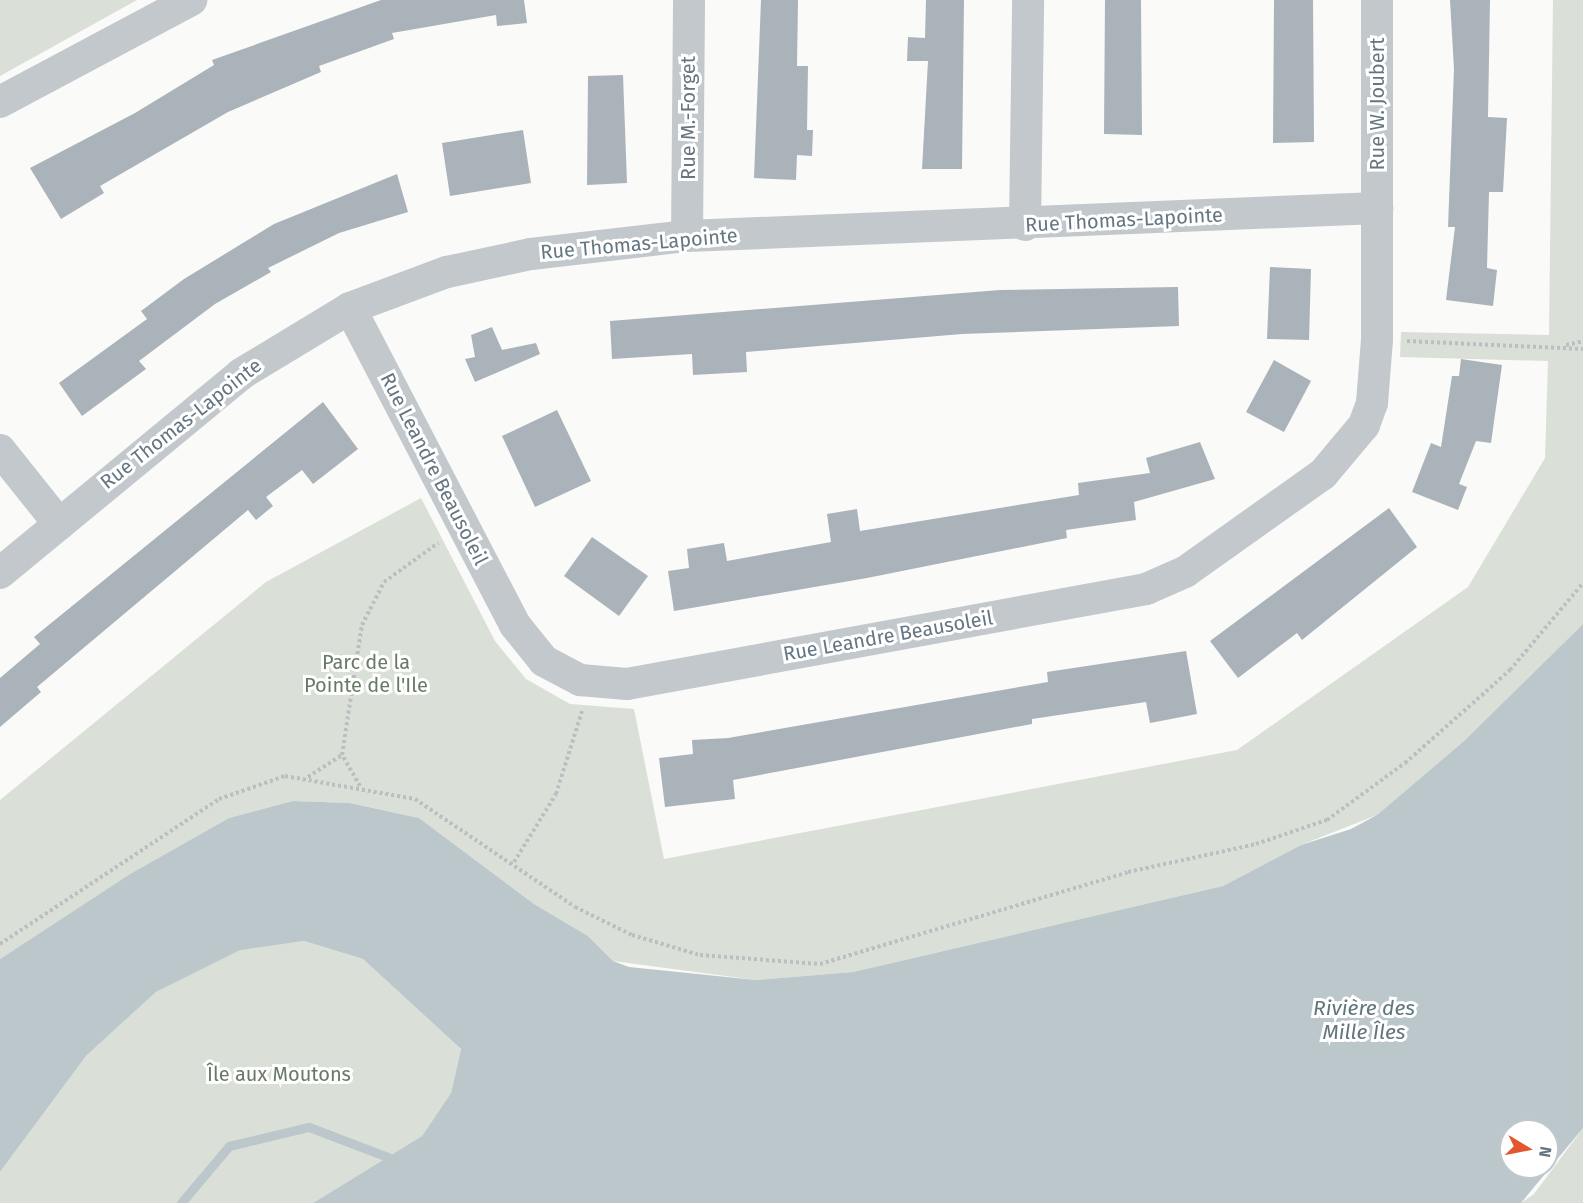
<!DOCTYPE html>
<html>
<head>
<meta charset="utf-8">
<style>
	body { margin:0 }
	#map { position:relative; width:1583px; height:1203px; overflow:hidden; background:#fafaf8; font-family:"Fira Sans",sans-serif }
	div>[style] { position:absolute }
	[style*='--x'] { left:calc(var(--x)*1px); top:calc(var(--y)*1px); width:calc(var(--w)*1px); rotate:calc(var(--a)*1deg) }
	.green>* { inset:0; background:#dadfd7 }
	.water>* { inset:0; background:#bbc7cb }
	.stream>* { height:9px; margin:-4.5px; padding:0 4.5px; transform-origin:4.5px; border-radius:4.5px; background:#bbc7cb }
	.building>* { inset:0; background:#aab3b9 }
	.path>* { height:4px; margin-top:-2px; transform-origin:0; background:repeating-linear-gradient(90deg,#bbbfc2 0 3px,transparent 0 6px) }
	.street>* { height:32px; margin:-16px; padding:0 16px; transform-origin:16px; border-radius:16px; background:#c3c8cc }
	span { translate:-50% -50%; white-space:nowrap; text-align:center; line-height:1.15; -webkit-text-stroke:6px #fff; paint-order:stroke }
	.street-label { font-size:20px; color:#657683 }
	.park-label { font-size:20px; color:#687a64 }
	.water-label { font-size:21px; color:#60757c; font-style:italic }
	.north { position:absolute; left:1499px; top:1119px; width:60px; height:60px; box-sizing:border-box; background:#fff; border:2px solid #c1c8cd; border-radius:50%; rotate:100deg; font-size:16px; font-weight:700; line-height:24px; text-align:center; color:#657683 }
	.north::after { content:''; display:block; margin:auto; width:21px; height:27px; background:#e4572e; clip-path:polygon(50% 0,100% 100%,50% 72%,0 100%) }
</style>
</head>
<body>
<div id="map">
	<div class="green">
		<div style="clip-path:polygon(0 0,137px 0,0 76px)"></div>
		<div style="clip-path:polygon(1553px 0,1583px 0,1583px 624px,1464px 741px,1377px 815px,1301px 845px,1223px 886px,853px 972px,756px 980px,613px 961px,588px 936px,534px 904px,419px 818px,350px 803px,293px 801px,229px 818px,130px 874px,0 959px,0 800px,266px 582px,421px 498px,495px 641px,526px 679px,570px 704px,634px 709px,664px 859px,1237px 750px,1468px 587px,1545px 458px,1548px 361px,1400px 357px,1401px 332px,1549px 335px)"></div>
		<div style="clip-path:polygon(304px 941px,363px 959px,461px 1049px,451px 1093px,422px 1136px,313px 1203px,0 1203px,0 1172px,86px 1056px,156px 992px,240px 949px)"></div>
		<div style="clip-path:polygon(1583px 1128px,1583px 1203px,1521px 1203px,1534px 1194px)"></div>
	</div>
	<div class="water">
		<div style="clip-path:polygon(evenodd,1583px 624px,1583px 1128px,1521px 1203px,313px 1203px,422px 1136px,451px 1093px,461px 1049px,363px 959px,304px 941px,240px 950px,156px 992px,86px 1056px,0 1172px,0 959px,130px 874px,229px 818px,293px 801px,350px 803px,419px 818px,534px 904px,588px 936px,613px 961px,629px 967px,756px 980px,853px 972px,1223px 886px,1301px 845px,1351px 829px,1377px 815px,1464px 741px,1583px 624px,1511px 1131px,1547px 1131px,1547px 1167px,1511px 1167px,1511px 1131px)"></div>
	</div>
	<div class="stream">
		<div style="--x:181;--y:1203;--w:75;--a:-49.9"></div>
		<div style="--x:229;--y:1146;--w:82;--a:-13.4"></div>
		<div style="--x:309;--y:1127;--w:87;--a:20.9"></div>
	</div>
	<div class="building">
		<div style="clip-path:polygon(381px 0,524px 0,527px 23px,497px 26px,496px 15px,392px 33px,394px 39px,319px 66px,321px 72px,228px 112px,100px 186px,104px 193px,61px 219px,30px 168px,135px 113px,214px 65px,212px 60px)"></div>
		<div style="clip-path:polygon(761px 0,798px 0,797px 66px,808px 66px,807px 130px,813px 130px,812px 156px,797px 155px,796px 180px,754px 178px)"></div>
		<div style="clip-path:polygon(926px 0,964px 0,962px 169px,922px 169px,928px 61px,907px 61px,908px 37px,925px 38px)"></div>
		<div style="clip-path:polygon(1105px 0,1141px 0,1142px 135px,1104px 134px)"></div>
		<div style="clip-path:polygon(1274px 0,1313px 0,1314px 142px,1273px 143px)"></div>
		<div style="clip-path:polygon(1450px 0,1490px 0,1488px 117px,1507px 118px,1503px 192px,1489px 192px,1487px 268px,1497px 270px,1493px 306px,1446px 300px,1455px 227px,1448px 227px,1454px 69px)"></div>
		<div style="clip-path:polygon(623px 75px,627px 183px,587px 185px,588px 76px)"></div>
		<div style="clip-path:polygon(523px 130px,531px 183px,450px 196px,442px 143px)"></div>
		<div style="clip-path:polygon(397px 174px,408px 212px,339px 233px,268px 268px,271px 272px,215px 304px,139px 361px,146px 369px,82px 416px,59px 383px,147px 319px,141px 311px,184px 279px,274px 224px)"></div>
		<div style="clip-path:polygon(1270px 267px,1311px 269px,1309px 340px,1267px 339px)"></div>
		<div style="clip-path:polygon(1178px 287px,1179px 326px,962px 334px,746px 352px,747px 372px,693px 375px,692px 354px,612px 359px,610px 321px,1000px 290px)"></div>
		<div style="clip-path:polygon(492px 327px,502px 350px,536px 343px,540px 354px,475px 382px,465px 359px,475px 357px,471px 335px)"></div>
		<div style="clip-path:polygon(1461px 359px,1502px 365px,1491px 443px,1476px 441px,1459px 484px,1467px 487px,1458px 510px,1412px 492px,1431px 443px,1441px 447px,1452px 376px,1459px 376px)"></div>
		<div style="clip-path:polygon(1274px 360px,1311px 381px,1284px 432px,1246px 412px)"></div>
		<div style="clip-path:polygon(323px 402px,358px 449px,313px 484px,302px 470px,266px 497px,273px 506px,256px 520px,248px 510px,37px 687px,41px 692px,0 727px,0 678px,40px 644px,34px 637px)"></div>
		<div style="clip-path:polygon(557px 410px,591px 481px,535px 507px,502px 436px)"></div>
		<div style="clip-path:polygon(1200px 442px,1215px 479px,1134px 502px,1136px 520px,1066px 530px,1067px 538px,867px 578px,674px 611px,668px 571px,689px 568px,687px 549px,724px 543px,727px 561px,831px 542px,827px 514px,857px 509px,860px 531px,1079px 495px,1078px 483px,1150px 473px,1146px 458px)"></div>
		<div style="clip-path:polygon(1389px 508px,1417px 547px,1302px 640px,1297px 633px,1238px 678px,1210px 641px)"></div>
		<div style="clip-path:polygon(592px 537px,648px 576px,619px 616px,564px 576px)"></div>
		<div style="clip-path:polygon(1186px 651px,1197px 714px,1150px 723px,1146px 702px,1032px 719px,1032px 724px,733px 780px,735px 799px,665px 807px,659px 758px,693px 754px,692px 740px,728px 738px,1048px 682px,1047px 672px)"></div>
	</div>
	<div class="path">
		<div style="--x:1407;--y:341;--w:176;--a:2.6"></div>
		<div style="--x:1566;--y:345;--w:17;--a:-13"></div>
		<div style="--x:308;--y:777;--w:40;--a:-32.9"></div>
		<div style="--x:360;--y:786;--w:36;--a:-120"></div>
		<div style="--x:342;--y:755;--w:132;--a:-81.3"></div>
		<div style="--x:362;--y:625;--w:48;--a:-62.9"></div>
		<div style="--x:384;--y:582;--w:67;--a:-35.8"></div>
		<div style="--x:514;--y:862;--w:80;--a:-58.3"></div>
		<div style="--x:556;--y:794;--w:87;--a:-72.6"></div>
		<div style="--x:0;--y:944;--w:263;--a:-33.5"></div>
		<div style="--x:219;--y:799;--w:70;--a:-19.2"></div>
		<div style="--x:285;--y:776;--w:132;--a:10"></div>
		<div style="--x:415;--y:799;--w:193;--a:34"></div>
		<div style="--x:575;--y:907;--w:64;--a:26.2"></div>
		<div style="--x:632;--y:935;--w:71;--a:16.4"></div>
		<div style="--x:700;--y:955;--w:120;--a:4.3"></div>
		<div style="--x:820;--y:964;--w:321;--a:-16.6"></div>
		<div style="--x:1128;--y:872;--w:131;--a:-12.3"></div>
		<div style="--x:1256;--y:844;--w:75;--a:-18.7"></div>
		<div style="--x:1327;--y:820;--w:97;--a:-36.2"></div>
		<div style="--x:1405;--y:763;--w:140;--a:-41.5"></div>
		<div style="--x:1510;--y:670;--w:114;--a:-50"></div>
	</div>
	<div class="street">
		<div style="--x:0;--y:102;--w:217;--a:-28.1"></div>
		<div style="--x:1025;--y:225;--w:225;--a:-89.2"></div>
		<div style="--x:687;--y:236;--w:236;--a:-89.5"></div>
		<div style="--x:350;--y:308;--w:357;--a:62.5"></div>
		<div style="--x:515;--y:625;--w:46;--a:51.1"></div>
		<div style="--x:544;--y:661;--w:41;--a:27.8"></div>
		<div style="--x:580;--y:680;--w:47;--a:4.9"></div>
		<div style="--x:627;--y:684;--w:528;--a:-10.37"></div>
		<div style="--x:1146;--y:589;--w:43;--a:-23.6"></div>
		<div style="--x:1185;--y:572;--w:169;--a:-35.4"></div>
		<div style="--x:1323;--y:474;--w:64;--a:-50.1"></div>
		<div style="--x:1364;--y:425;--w:23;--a:-70"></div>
		<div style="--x:1372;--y:403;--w:64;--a:-85.5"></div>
		<div style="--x:1377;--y:339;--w:339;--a:-90"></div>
		<div style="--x:0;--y:450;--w:95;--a:51.4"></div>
		<div style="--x:0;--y:573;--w:313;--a:-39.5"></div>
		<div style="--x:241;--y:374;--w:127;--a:-31.2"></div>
		<div style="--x:350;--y:308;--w:103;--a:-20.4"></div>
		<div style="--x:447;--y:272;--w:86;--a:-12.1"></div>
		<div style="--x:531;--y:254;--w:157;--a:-6.6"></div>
		<div style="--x:687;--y:236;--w:691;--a:-2.32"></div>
	</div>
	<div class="street-label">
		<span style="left:1377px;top:104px;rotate:-90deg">Rue W. Joubert</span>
		<span style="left:688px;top:118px;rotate:-90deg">Rue M.-Forget</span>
		<span style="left:1124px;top:220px;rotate:-3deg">Rue Thomas-Lapointe</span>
		<span style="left:639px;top:244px;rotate:-5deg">Rue Thomas-Lapointe</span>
		<span style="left:181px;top:424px;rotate:-38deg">Rue Thomas-Lapointe</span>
		<span style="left:434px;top:469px;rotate:63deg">Rue Leandre Beausoleil</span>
		<span style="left:888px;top:636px;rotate:-10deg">Rue Leandre Beausoleil</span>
	</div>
	<div class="park-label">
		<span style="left:366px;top:674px">Parc de la<br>Pointe de l'Ile</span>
		<span style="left:279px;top:1074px">Île aux Moutons</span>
	</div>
	<div class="water-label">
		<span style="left:1364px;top:1020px">Rivière des<br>Mille Îles</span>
	</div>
	<div class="north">N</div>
</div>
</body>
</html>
